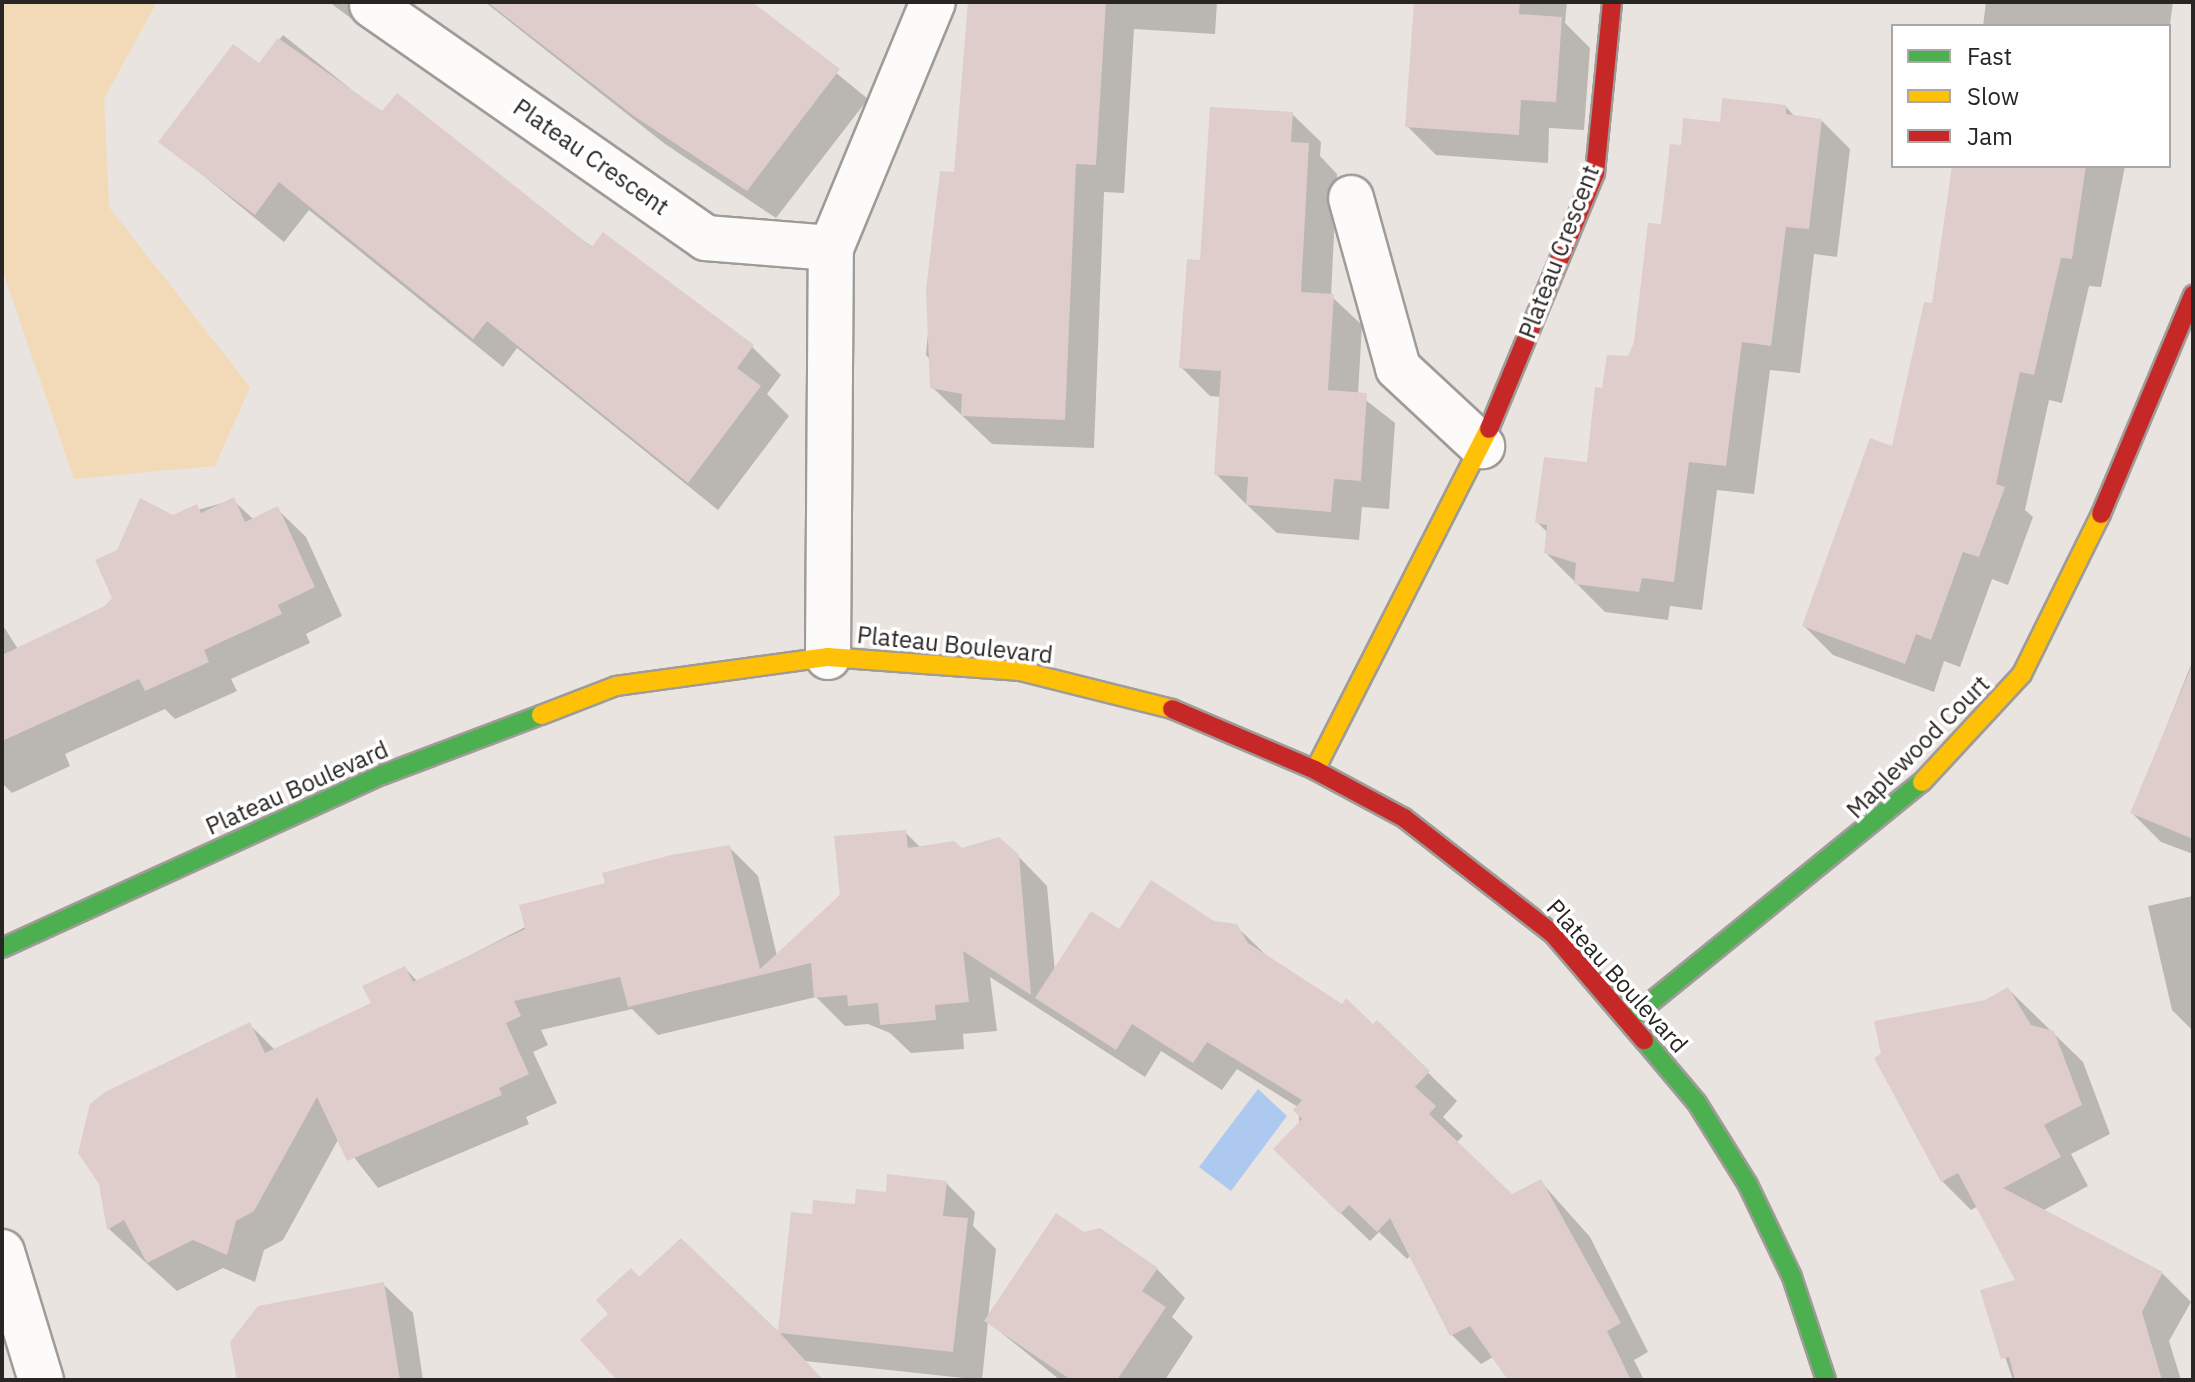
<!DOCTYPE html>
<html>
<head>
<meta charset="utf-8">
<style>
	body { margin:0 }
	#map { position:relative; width:2195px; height:1382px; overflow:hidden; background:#e9e4df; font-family:"IBM Plex Sans",sans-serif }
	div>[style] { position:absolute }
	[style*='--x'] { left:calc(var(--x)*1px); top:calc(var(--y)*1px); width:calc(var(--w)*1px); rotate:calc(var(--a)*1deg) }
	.green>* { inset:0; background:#f2dab8 }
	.water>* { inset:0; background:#aec9ef }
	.shadow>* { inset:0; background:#0003 }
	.building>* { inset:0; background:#dfcdcb }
	.roads { filter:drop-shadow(2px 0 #9f9b97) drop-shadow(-2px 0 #9f9b97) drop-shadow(0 2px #9f9b97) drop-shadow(0 -2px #9f9b97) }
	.street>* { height:44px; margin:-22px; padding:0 22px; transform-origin:22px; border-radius:22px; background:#fcfbfa }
	.fast>* { height:18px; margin:-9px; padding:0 9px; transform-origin:9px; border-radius:9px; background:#4caf50 }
	.slow>* { height:18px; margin:-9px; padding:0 9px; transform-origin:9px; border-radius:9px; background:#ffc107 }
	.jam>* { height:18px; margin:-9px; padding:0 9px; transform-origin:9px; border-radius:9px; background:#c62828 }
	span { translate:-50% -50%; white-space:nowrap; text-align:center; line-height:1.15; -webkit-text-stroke:7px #fff; paint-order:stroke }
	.street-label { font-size:24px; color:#282522 }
	.frame { position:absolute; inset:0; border:4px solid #282522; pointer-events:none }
	.legend { position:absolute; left:1891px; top:24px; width:280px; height:144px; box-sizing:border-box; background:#fff; border:2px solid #a9a8a7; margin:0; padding:10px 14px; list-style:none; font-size:24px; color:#282522 }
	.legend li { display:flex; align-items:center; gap:16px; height:40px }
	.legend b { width:40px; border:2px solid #a9a8a7 }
</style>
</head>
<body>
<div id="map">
	<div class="green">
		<div style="clip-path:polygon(2px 2px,157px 2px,104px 99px,109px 207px,250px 387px,215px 466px,74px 479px,2px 269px)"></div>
	</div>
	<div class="water">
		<div style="clip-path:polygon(1258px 1089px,1287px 1116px,1231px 1191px,1199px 1167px)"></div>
	</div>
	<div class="shadow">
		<div style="clip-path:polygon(329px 2px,365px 2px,352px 19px)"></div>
		<div style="clip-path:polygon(485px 2px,749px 2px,868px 99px,776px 218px,665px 144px)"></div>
		<div style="clip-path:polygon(1049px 2px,1217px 2px,1215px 34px,1134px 29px,1124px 193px,1104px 192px,1094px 448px,992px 444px,932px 387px,933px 363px,926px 355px,942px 174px,956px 175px)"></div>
		<div style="clip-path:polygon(1435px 2px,1567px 2px,1565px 23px,1590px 48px,1584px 130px,1549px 128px,1548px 163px,1436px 155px,1407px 126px)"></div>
		<div style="clip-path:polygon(1986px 2px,2173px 2px,2169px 32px,2169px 26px,1983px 26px)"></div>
		<div style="clip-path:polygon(283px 35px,382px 114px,752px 347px,781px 375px,767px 394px,789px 416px,718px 510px,517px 348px,503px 367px,309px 210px,284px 242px,161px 141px,259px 66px)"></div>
		<div style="clip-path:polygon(1786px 107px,1796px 118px,1821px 120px,1850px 149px,1837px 257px,1814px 254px,1800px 373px,1770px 370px,1754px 494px,1717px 490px,1702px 610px,1670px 606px,1668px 620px,1605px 612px,1546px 553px,1548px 533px,1537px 522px,1588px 464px,1604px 391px,1630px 359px,1683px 147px,1721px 124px)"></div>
		<div style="clip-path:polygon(1292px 114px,1321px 142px,1320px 156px,1337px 174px,1331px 296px,1362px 325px,1358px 394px,1395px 423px,1389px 509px,1362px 507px,1359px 540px,1277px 533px,1245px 503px,1216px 474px,1222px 397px,1210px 396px,1181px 367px,1202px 262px)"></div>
		<div style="clip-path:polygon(1953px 166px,2125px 166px,2101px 287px,2089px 286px,2062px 403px,2049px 400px,2025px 510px,2033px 517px,2008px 585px,1992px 579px,1960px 667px,1944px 661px,1934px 692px,1833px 655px,1804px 626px,1893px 449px,1934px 306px)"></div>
		<div style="clip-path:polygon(233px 500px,254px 520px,277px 509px,306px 537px,342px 616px,306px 634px,310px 643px,231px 679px,237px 691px,175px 719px,165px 709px,65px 754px,70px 766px,12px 793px,2px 783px,2px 624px,18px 649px,107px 607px,173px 517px)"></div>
		<div style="clip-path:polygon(2193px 660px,2193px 854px,2161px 842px,2132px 813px)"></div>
		<div style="clip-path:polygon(905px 832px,921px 848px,1018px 856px,1047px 886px,1055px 972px,1119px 932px,1236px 926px,1266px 955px,1373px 1027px,1377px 1023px,1457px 1101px,1443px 1117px,1463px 1136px,1456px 1143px,1511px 1196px,1541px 1182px,1590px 1237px,1648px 1352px,1634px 1360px,1644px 1380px,1509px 1380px,1493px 1357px,1481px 1364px,1452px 1335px,1411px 1255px,1407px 1259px,1379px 1232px,1370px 1241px,1304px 1178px,1298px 1107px,1237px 1069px,1222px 1090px,1161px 1051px,1145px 1077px,990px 977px,997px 1031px,963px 1034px,964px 1049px,911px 1053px,890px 1033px,868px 1024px,845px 1026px,816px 997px,658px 1035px,632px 1009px,541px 1030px,548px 1045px,533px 1052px,557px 1103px,526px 1117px,529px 1124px,378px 1188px,339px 1138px,283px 1240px,264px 1250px,255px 1282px,223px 1268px,177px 1291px,109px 1229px,101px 1184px,250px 1025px,275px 1050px,373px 1004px,405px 968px,418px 982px,607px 885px,729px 847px,758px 876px,777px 956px)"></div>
		<div style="clip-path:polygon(2193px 896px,2193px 1031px,2172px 1010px,2148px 906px)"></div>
		<div style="clip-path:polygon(2008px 989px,2083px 1062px,2110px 1134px,2071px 1154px,2088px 1186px,2042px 1211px,2162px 1273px,2191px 1302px,2169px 1341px,2181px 1380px,2013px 1380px,1983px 1292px,2018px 1281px,1978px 1206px,1971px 1210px,1942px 1181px,1986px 1002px)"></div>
		<div style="clip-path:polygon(946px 1183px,975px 1212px,973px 1226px,996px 1249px,988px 1318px,1083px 1234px,1157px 1269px,1185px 1298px,1172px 1317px,1193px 1337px,1165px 1380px,1060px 1380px,988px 1322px,982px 1380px,805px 1361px,823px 1380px,620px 1380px,611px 1314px,639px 1279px,780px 1335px,793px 1214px,814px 1216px)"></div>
		<div style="clip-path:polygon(384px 1285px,413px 1313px,423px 1380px,239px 1380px)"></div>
	</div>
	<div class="building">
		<div style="clip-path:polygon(487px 2px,752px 2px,840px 69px,747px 191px,634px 116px)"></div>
		<div style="clip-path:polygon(968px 2px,1106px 2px,1096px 165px,1076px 164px,1065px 420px,961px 416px,962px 394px,930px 388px,926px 290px,940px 171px,954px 172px)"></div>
		<div style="clip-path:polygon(1414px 2px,1520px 2px,1519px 14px,1562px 17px,1556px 102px,1521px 100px,1519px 135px,1405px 127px)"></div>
		<div style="clip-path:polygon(278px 38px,382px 111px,397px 93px,592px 247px,603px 232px,754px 345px,737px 368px,761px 386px,688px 483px,487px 321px,473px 339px,279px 182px,255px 215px,158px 142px,233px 44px,259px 63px)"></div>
		<div style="clip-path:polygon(1722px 98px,1786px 105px,1786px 114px,1822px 119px,1809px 229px,1786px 227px,1771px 346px,1742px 342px,1726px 466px,1689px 462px,1674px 582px,1642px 578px,1639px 592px,1574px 584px,1576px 563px,1544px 553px,1547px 525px,1535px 523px,1544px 457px,1587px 462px,1595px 387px,1602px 388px,1607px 355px,1628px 356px,1634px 342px,1648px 223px,1661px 224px,1670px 144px,1681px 145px,1683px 118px,1720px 122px)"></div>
		<div style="clip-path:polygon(1210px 107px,1293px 112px,1291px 142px,1309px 143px,1301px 292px,1334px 294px,1328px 390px,1367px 393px,1361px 481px,1334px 479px,1331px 512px,1246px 505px,1248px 477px,1214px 475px,1221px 371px,1179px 368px,1187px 259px,1200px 260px)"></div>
		<div style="clip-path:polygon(1952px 166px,2086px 166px,2072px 259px,2061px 258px,2034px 375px,2020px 372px,1996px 484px,2005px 487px,1979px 557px,1963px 552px,1931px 640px,1916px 634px,1905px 664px,1802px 626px,1870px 438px,1892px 446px,1924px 302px,1932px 303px)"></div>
		<div style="clip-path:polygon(234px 497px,245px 522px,278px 506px,315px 587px,278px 605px,282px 614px,204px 650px,209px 662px,145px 691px,139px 679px,2px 741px,2px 655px,105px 606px,112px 598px,95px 560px,117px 550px,140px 498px,173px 515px,197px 504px,201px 513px)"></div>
		<div style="clip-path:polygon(2193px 663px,2193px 839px,2130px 813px)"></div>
		<div style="clip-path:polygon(906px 830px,908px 848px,954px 841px,962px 848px,999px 837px,1019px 855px,1031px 995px,963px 951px,969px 1002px,935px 1005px,936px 1020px,880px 1025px,878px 1003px,848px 1006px,847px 995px,814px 998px,811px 963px,628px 1007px,620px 977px,514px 1001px,521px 1016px,506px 1023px,529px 1074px,499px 1088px,502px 1095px,347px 1161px,317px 1097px,254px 1211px,236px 1221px,227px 1255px,193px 1240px,147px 1263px,124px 1220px,107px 1230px,99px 1184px,78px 1153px,90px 1104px,105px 1092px,250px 1022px,265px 1053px,371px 1003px,362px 986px,405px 966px,413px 982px,525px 929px,519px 905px,605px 883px,602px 873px,671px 855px,730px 845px,760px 969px,840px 895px,834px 836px)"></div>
		<div style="clip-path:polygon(1151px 880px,1214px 921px,1237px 924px,1248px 943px,1342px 1004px,1346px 998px,1373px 1024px,1377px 1020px,1430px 1071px,1415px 1087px,1436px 1106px,1429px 1114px,1512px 1194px,1541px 1179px,1621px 1323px,1607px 1331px,1631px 1380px,1508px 1380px,1470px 1326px,1450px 1336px,1390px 1218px,1377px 1232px,1349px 1205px,1340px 1214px,1273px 1149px,1302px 1119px,1293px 1110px,1302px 1100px,1207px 1042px,1193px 1063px,1132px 1024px,1116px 1050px,1035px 998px,1091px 911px,1119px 929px)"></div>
		<div style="clip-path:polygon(2008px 987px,2031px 1025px,2054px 1031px,2082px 1105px,2044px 1125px,2061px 1157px,2003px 1188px,2163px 1272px,2142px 1312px,2162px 1380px,2015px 1380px,2009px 1357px,2001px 1359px,1980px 1290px,2015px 1280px,1958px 1173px,1941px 1182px,1874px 1058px,1881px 1054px,1874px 1021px,1985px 1000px)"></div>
		<div style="clip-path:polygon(887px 1174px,947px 1181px,943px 1216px,968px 1218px,953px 1352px,780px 1333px,823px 1380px,617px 1380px,580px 1340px,608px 1314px,596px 1300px,631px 1268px,639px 1277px,681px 1238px,778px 1331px,791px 1212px,812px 1214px,813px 1200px,855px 1204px,856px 1189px,886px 1192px)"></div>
		<div style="clip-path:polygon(1056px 1213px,1084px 1232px,1100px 1228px,1158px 1268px,1142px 1291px,1166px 1307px,1117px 1380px,1071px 1380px,984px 1321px)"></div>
		<div style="clip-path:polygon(384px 1282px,400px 1380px,237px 1380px,230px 1342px,258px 1306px)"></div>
	</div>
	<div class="roads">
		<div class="street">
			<div style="--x:372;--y:5;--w:407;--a:34.9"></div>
			<div style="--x:706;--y:238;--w:125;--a:4.6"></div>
			<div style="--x:1351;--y:198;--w:176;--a:74.5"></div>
			<div style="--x:1398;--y:368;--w:115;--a:42.9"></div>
			<div style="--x:828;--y:657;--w:409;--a:-89.6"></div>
			<div style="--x:831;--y:248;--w:266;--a:-67.5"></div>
			<div style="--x:2;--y:1252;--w:134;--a:73.1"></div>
		</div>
		<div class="fast">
			<div style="--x:2;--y:948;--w:418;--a:-24.5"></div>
			<div style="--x:382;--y:775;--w:170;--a:-20.7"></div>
			<div style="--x:1630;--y:1019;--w:376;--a:-39.1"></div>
			<div style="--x:1644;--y:1040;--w:82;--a:49.9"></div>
			<div style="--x:1697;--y:1103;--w:97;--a:58.1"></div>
			<div style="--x:1748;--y:1185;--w:102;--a:64.4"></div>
			<div style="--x:1792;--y:1277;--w:108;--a:71.7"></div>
		</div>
		<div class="slow">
			<div style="--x:541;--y:715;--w:80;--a:-21.1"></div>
			<div style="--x:616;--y:686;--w:214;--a:-7.8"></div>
			<div style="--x:828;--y:657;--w:193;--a:4.2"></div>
			<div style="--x:1020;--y:671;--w:157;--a:14"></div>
			<div style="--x:1315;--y:770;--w:383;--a:-63"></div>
			<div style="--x:1922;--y:782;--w:147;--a:-47.2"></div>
			<div style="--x:2022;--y:674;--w:178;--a:-63.7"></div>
		</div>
		<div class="jam">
			<div style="--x:1489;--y:429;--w:277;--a:-67.5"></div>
			<div style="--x:1595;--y:173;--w:172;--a:-84.3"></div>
			<div style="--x:2101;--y:514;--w:238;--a:-67.2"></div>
			<div style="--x:1172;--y:709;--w:155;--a:23.1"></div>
			<div style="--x:1315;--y:770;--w:101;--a:28.3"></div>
			<div style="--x:1404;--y:818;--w:189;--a:37.9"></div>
			<div style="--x:1553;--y:934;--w:140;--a:49.4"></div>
		</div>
	</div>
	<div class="street-label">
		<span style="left:591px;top:157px;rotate:35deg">Plateau Crescent</span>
		<span style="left:1559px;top:252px;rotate:-69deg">Plateau Crescent</span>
		<span style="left:955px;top:645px;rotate:6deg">Plateau Boulevard</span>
		<span style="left:1918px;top:747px;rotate:-45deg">Maplewood Court</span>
		<span style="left:297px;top:788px;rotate:-24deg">Plateau Boulevard</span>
		<span style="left:1617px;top:976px;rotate:48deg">Plateau Boulevard</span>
	</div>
	<div class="frame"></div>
	<ul class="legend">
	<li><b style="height:10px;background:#4caf50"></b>Fast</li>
	<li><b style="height:10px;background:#ffc107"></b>Slow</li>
	<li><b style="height:10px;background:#c62828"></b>Jam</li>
	</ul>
</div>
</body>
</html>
